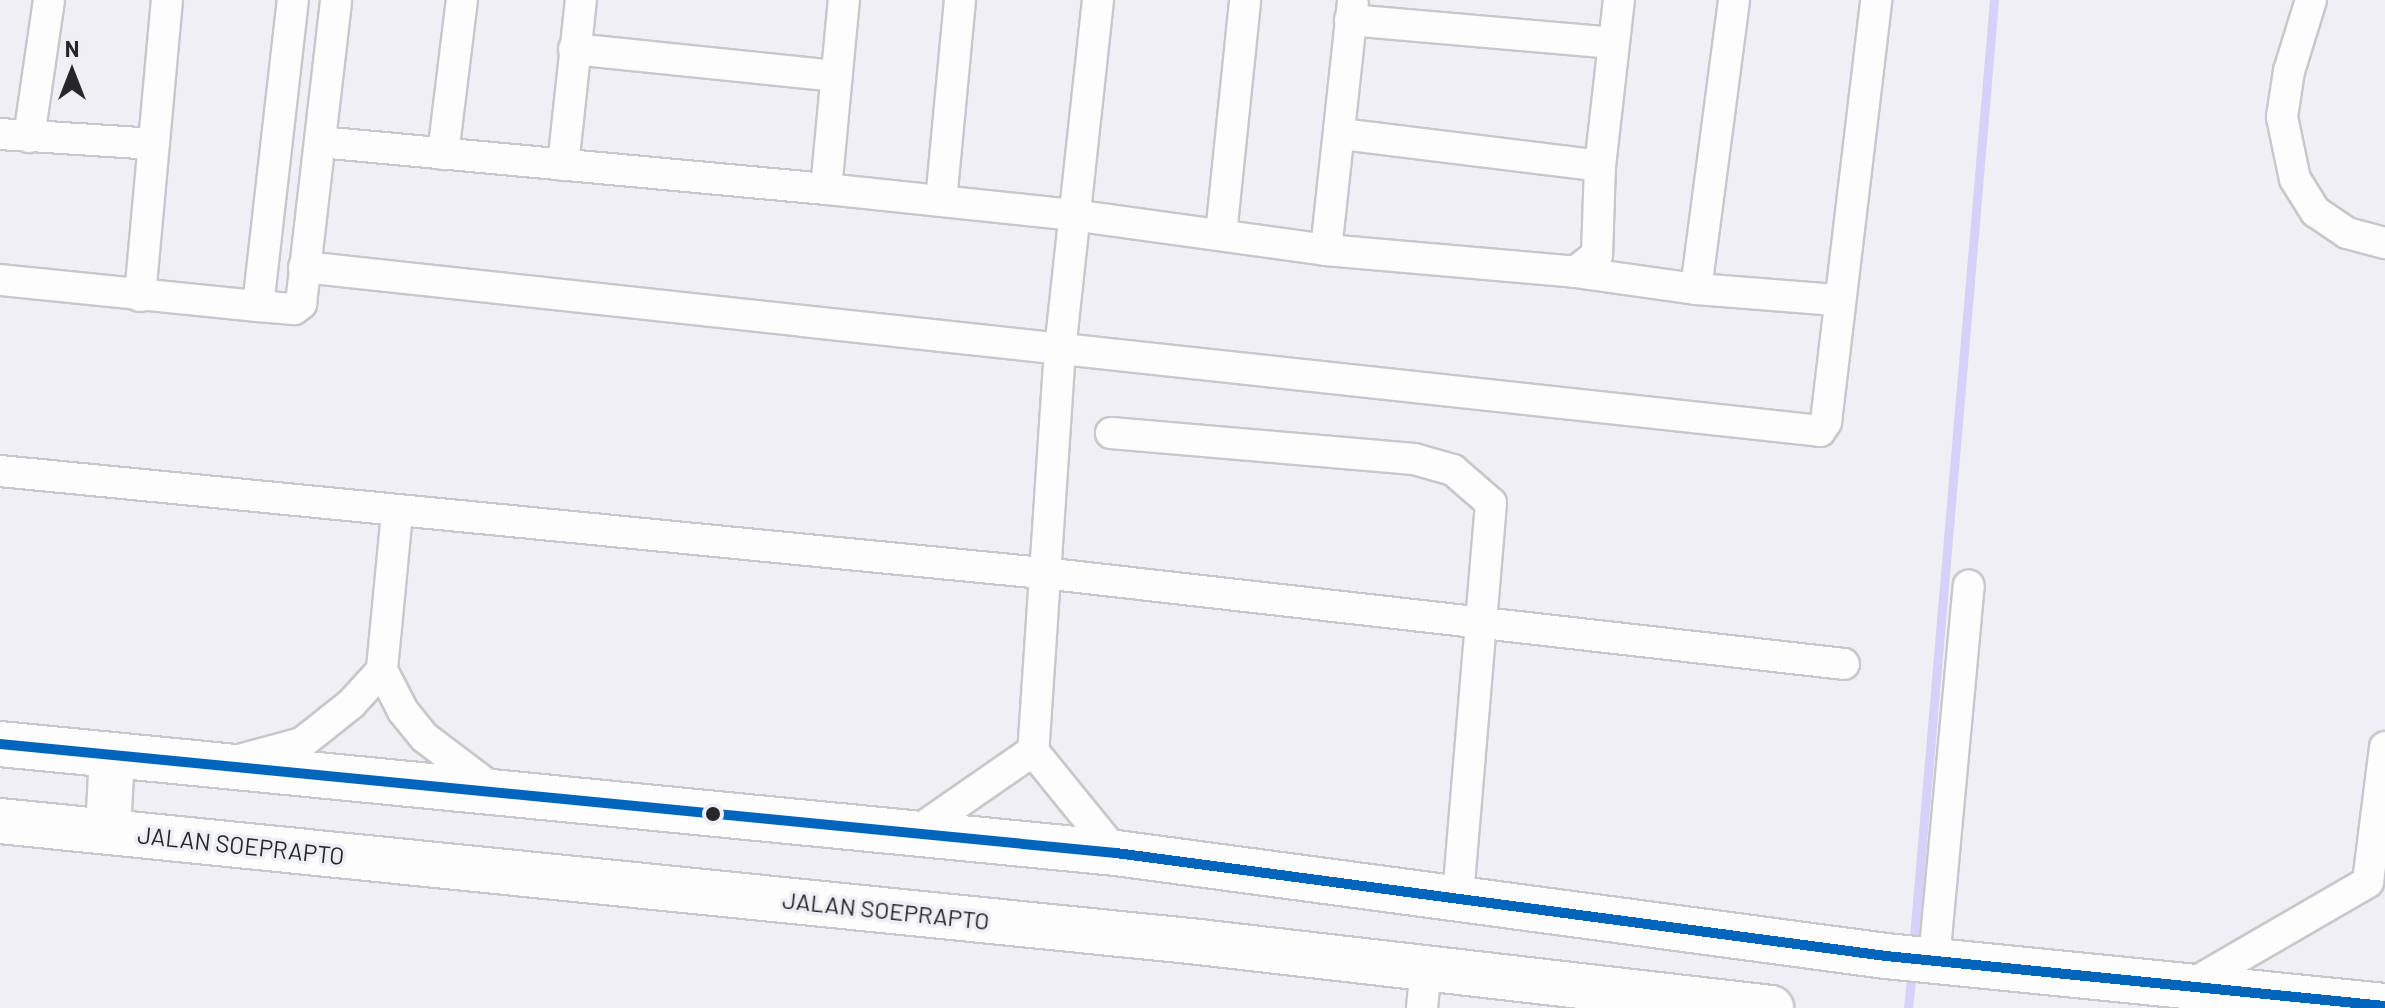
<!DOCTYPE html>
<html>
<head>
<meta charset="utf-8">
<style>
	body { margin:0 }
	#map { position:relative; width:2385px; height:1008px; overflow:hidden; background:#efeff4; font-family:Barlow,sans-serif }
	div>[style] { position:absolute }
	[style*='--x'] { left:calc(var(--x)*1px); top:calc(var(--y)*1px); width:calc(var(--w)*1px); rotate:calc(var(--a)*1deg) }
	.stream>* { height:9px; margin:-4.5px; padding:0 4.5px; transform-origin:4.5px; border-radius:4.5px; background:#d6d1f8 }
	.roads { filter:drop-shadow(2px 0 #c8c7cb) drop-shadow(-2px 0 #c8c7cb) drop-shadow(0 2px #c8c7cb) drop-shadow(0 -2px #c8c7cb) }
	.minor>* { height:30px; margin:-15px; padding:0 15px; transform-origin:15px; border-radius:15px; background:#fdfdfd }
	.highway>* { height:44px; margin:-22px; padding:0 22px; transform-origin:22px; border-radius:22px; background:#fdfdfd }
	.bus-1>* { height:10px; margin:-5px; padding:0 5px; transform-origin:5px; border-radius:5px; background:#0065bd }
	.dots>* { width:22px; height:22px; translate:-50% -50%; box-sizing:border-box; border:4px solid #eeeef5; border-radius:50% }
	span { translate:-50% -50%; white-space:nowrap; text-align:center; line-height:1.15; -webkit-text-stroke:7px #eeeef5; paint-order:stroke }
	.street-label { font-size:24px; color:#272629 }
	.north { position:absolute; left:32px; top:32px; width:80px; height:80px; -webkit-text-stroke:6px #eeeef5; paint-order:stroke; rotate:0deg; font-size:22px; font-weight:700; line-height:32px; text-align:center; color:#272629 }
	.north::after { content:''; display:block; margin:auto; width:28px; height:36px; background:#272629; clip-path:polygon(50% 0,100% 100%,50% 72%,0 100%) }
</style>
</head>
<body>
<div id="map">
	<div class="stream">
		<div style="--x:1913;--y:949;--w:952;--a:-85.12"></div>
		<div style="--x:1908;--y:1008;--w:36;--a:-84"></div>
	</div>
	<div class="roads">
		<div class="minor">
			<div style="--x:1098;--y:0;--w:351;--a:96.2"></div>
			<div style="--x:1060;--y:349;--w:403;--a:93.8"></div>
			<div style="--x:1033;--y:751;--w:132;--a:50.9"></div>
			<div style="--x:2311;--y:0;--w:74;--a:107.2"></div>
			<div style="--x:2289;--y:71;--w:47;--a:98.7"></div>
			<div style="--x:2282;--y:117;--w:63;--a:78.2"></div>
			<div style="--x:2295;--y:179;--w:39;--a:58"></div>
			<div style="--x:2316;--y:212;--w:37;--a:34"></div>
			<div style="--x:2347;--y:233;--w:39;--a:15"></div>
			<div style="--x:1350;--y:20;--w:264;--a:5"></div>
			<div style="--x:574;--y:49;--w:264;--a:5.9"></div>
			<div style="--x:0;--y:134;--w:154;--a:3.7"></div>
			<div style="--x:1341;--y:134;--w:261;--a:7"></div>
			<div style="--x:29;--y:137;--w:138;--a:-81.7"></div>
			<div style="--x:320;--y:142;--w:508;--a:5.31"></div>
			<div style="--x:826;--y:189;--w:247;--a:6"></div>
			<div style="--x:1072;--y:215;--w:256;--a:7.8"></div>
			<div style="--x:1326;--y:250;--w:250;--a:5"></div>
			<div style="--x:1575;--y:272;--w:28;--a:-38"></div>
			<div style="--x:1597;--y:255;--w:89;--a:-88.1"></div>
			<div style="--x:1600;--y:166;--w:167;--a:-83.5"></div>
			<div style="--x:443;--y:154;--w:155;--a:-83"></div>
			<div style="--x:563;--y:165;--w:166;--a:-83.8"></div>
			<div style="--x:826;--y:189;--w:190;--a:-84.6"></div>
			<div style="--x:941;--y:201;--w:202;--a:-84.6"></div>
			<div style="--x:1221;--y:234;--w:235;--a:-84.1"></div>
			<div style="--x:1326;--y:250;--w:249;--a:-83.8"></div>
			<div style="--x:304;--y:267;--w:1525;--a:6.17"></div>
			<div style="--x:1820;--y:431;--w:11;--a:-56"></div>
			<div style="--x:1826;--y:422;--w:425;--a:-83.2"></div>
			<div style="--x:1575;--y:272;--w:122;--a:8"></div>
			<div style="--x:1696;--y:289;--w:141;--a:4.5"></div>
			<div style="--x:0;--y:280;--w:259;--a:5.8"></div>
			<div style="--x:258;--y:306;--w:308;--a:-83.5"></div>
			<div style="--x:1696;--y:289;--w:291;--a:-82.5"></div>
			<div style="--x:140;--y:296;--w:297;--a:-84.8"></div>
			<div style="--x:258;--y:306;--w:36;--a:5"></div>
			<div style="--x:294;--y:309;--w:9;--a:-36"></div>
			<div style="--x:301;--y:304;--w:306;--a:-83.4"></div>
			<div style="--x:1111;--y:433;--w:304;--a:4.9"></div>
			<div style="--x:1414;--y:459;--w:41;--a:15.8"></div>
			<div style="--x:1453;--y:470;--w:50;--a:41"></div>
			<div style="--x:1491;--y:503;--w:397;--a:94.8"></div>
			<div style="--x:0;--y:471;--w:1048;--a:5.59"></div>
			<div style="--x:1043;--y:573;--w:806;--a:6.48"></div>
			<div style="--x:397;--y:513;--w:158;--a:95.5"></div>
			<div style="--x:382;--y:670;--w:46;--a:62.9"></div>
			<div style="--x:403;--y:711;--w:33;--a:51"></div>
			<div style="--x:424;--y:737;--w:88;--a:37.1"></div>
			<div style="--x:243;--y:759;--w:61;--a:-15.2"></div>
			<div style="--x:302;--y:743;--w:63;--a:-38.5"></div>
			<div style="--x:351;--y:704;--w:46;--a:-47.6"></div>
			<div style="--x:913;--y:834;--w:146;--a:-34.7"></div>
			<div style="--x:2368;--y:882;--w:136;--a:-82.8"></div>
			<div style="--x:1934;--y:960;--w:376;--a:-84.7"></div>
			<div style="--x:2187;--y:987;--w:209;--a:-30.1"></div>
			<div style="--x:1422;--y:1008;--w:42;--a:-84.6"></div>
		</div>
		<div class="highway">
			<div style="--x:0;--y:744;--w:1121;--a:5.58"></div>
			<div style="--x:1116;--y:853;--w:777;--a:7.62"></div>
			<div style="--x:1886;--y:956;--w:501;--a:5.72"></div>
			<div style="--x:0;--y:821;--w:1205;--a:5.76"></div>
			<div style="--x:1199;--y:942;--w:576;--a:6.58"></div>
			<div style="--x:108;--y:831;--w:76;--a:-87"></div>
		</div>
	</div>
	<div class="bus-1">
		<div style="--x:0;--y:744;--w:1121;--a:5.58"></div>
		<div style="--x:1116;--y:853;--w:777;--a:7.62"></div>
		<div style="--x:1886;--y:956;--w:501;--a:5.72"></div>
	</div>
	<div class="dots">
		<div style="left:713px;top:814px;background:#272629"></div>
	</div>
	<div class="street-label">
		<span style="left:241px;top:845px;rotate:6deg">JALAN SOEPRAPTO</span>
		<span style="left:886px;top:910px;rotate:6deg">JALAN SOEPRAPTO</span>
	</div>
	<div class="north">N</div>
</div>
</body>
</html>
